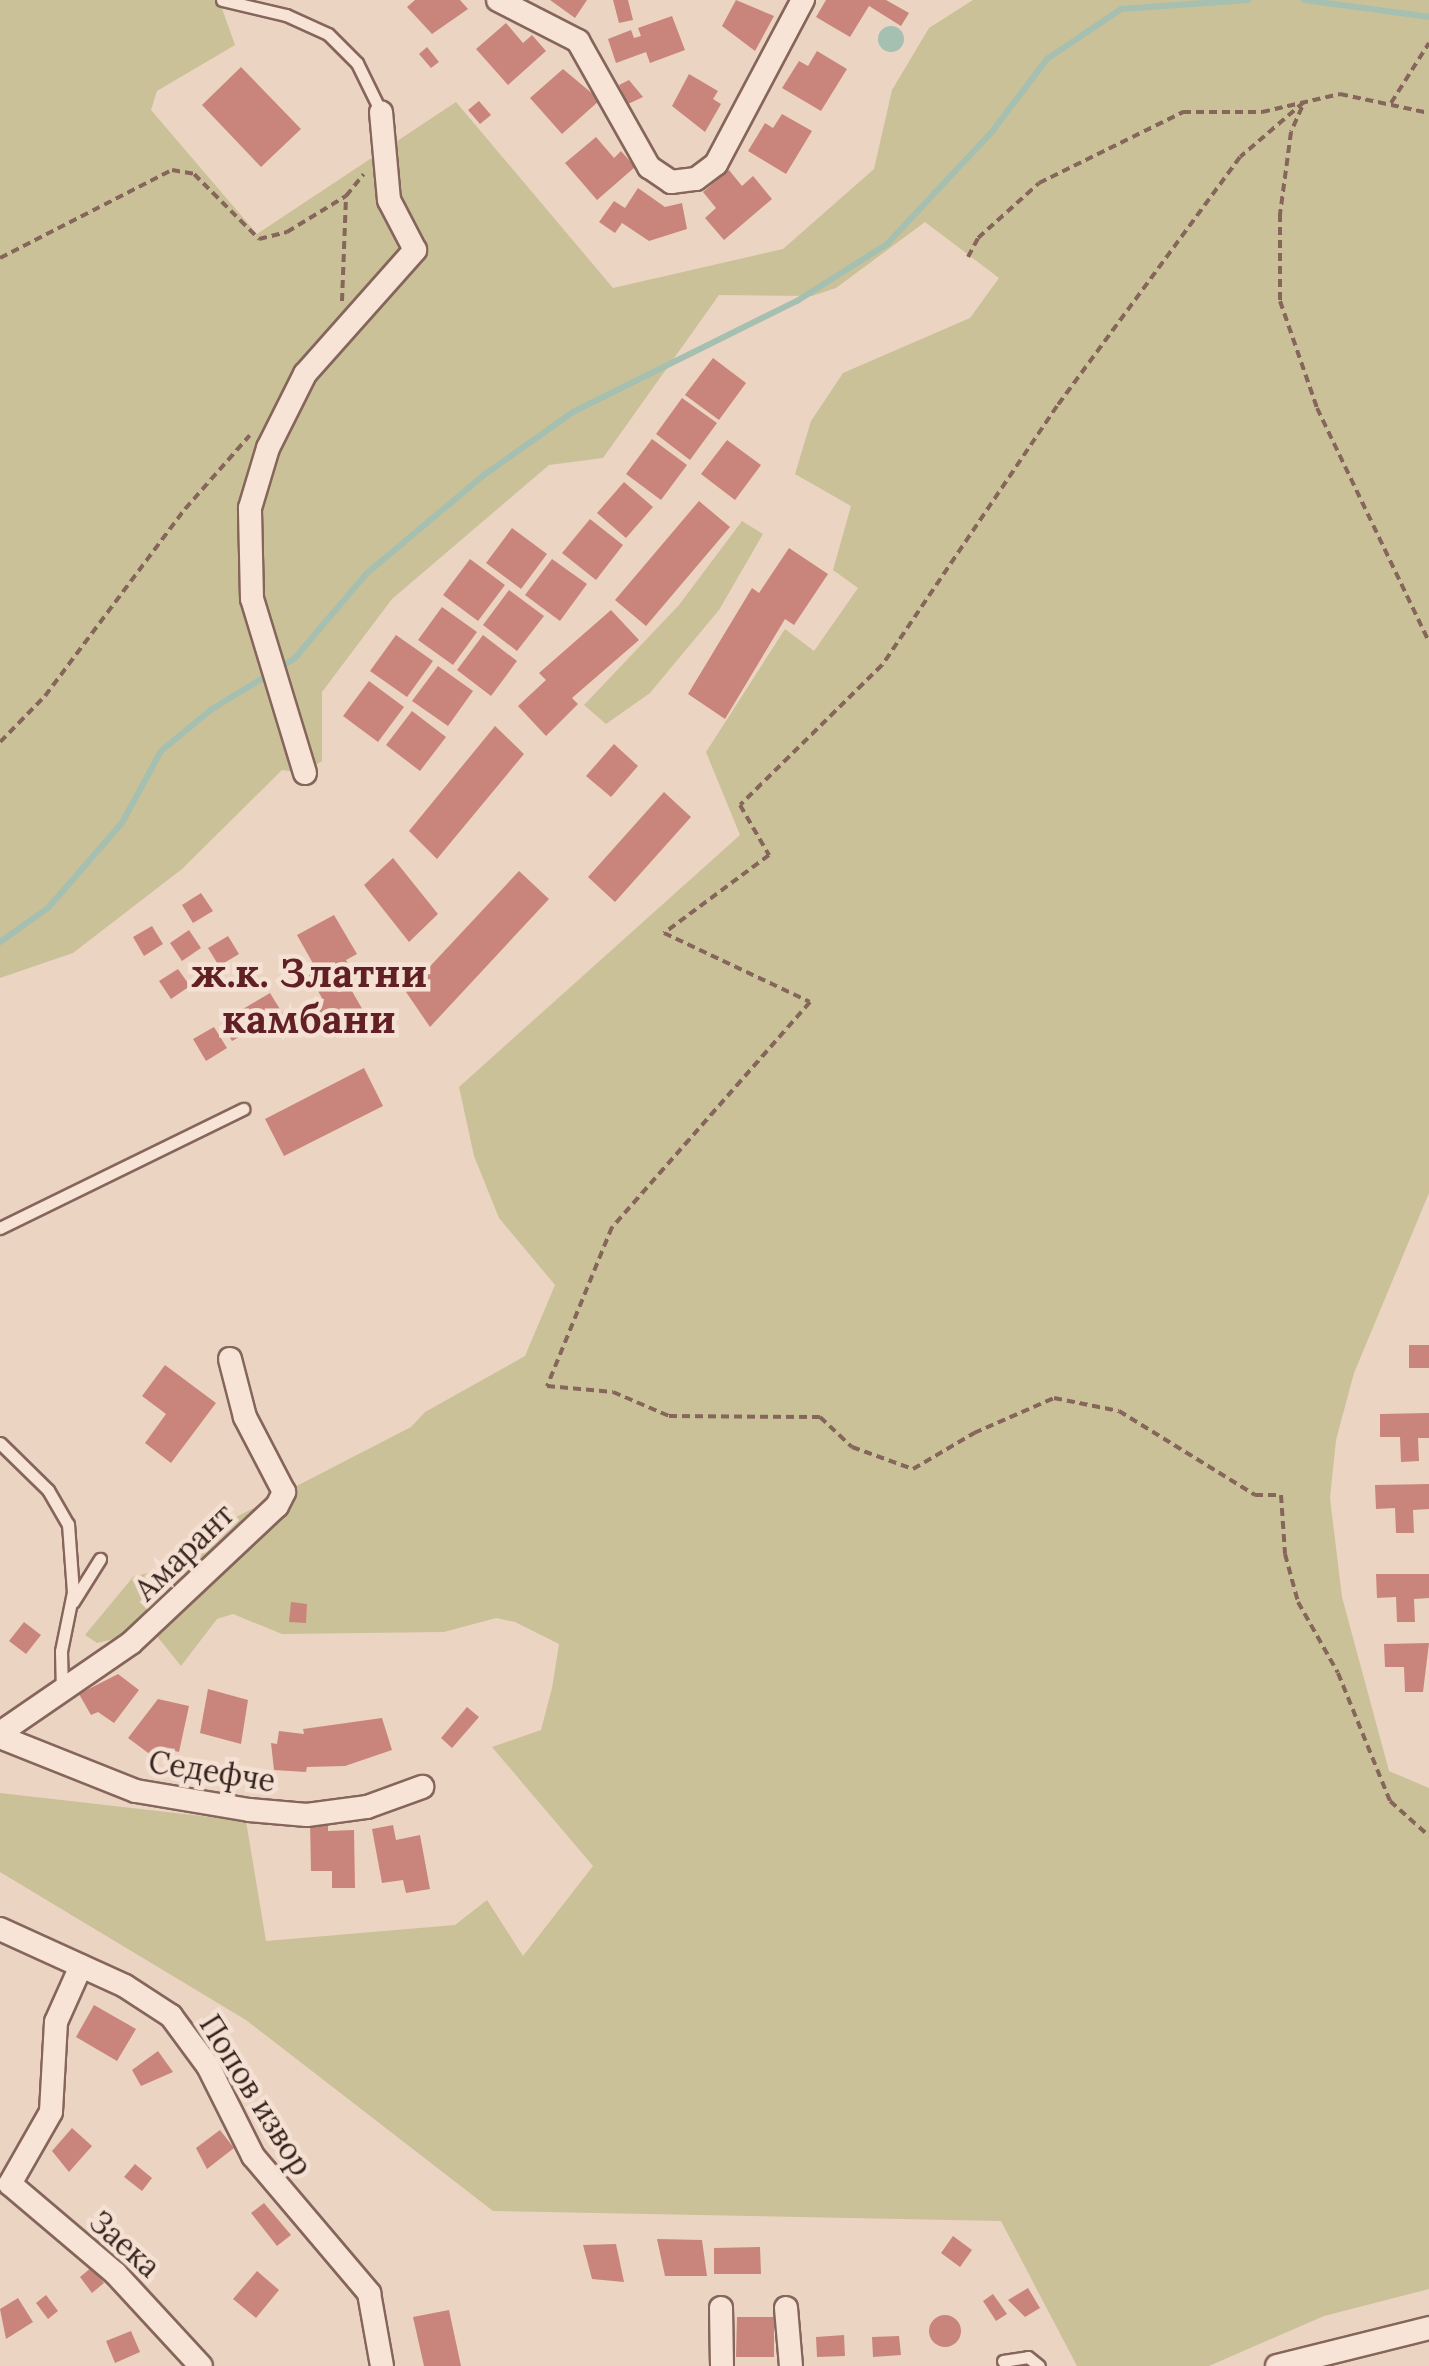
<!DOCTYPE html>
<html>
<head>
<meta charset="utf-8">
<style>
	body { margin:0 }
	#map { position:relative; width:1429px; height:2366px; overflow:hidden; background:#ecd4c3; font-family:Lora,serif }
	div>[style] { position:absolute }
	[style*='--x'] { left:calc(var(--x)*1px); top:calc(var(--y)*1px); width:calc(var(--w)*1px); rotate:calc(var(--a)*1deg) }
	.green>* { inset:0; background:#cac198 }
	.water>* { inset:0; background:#a5bfb0 }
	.round { border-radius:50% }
	.stream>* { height:6px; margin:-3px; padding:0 3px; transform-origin:3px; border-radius:3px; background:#a5bfb0 }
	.building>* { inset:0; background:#c9857b }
	.path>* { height:4px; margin-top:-2px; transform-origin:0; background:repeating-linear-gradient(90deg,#86655b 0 8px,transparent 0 13px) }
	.roads { filter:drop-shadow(2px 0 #86655b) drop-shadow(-2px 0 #86655b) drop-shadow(0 2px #86655b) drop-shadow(0 -2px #86655b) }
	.service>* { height:11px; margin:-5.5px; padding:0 5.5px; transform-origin:5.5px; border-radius:5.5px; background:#f7e4d6 }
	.minor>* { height:22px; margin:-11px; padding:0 11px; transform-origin:11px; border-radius:11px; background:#f7e4d6 }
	span { translate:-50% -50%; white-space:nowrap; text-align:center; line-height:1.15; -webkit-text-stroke:9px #f4e1d3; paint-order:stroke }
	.street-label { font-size:30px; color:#36231e }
	.district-label { font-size:40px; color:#612025; font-weight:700 }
</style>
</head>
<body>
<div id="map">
	<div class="green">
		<div style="clip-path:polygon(0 0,219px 0,235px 45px,157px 91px,151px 110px,257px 234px,456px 102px,613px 288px,783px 249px,874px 169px,892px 90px,929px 28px,973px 0,1429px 0,1429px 1193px,1354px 1373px,1336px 1440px,1330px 1498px,1342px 1597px,1389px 1771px,1429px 1788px,1429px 2289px,1324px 2316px,1209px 2366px,1077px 2366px,1001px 2221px,493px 2211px,246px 2020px,0 1872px,0 1793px,246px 1821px,266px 1941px,455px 1925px,487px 1900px,523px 1956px,593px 1866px,492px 1747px,541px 1730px,552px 1688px,559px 1644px,515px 1622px,496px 1618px,444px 1632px,282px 1634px,233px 1614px,217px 1619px,181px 1666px,152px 1630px,97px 1643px,85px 1635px,133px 1577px,182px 1564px,213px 1529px,411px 1427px,425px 1412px,525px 1356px,555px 1285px,499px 1218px,474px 1156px,459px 1087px,740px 835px,706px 752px,785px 629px,814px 651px,858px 588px,833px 570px,851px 506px,795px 474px,811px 421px,843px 373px,970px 318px,999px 278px,925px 222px,836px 288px,812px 296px,719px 295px,603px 458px,549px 465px,392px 599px,322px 692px,322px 761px,303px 773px,282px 770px,182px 869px,73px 953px,0 978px)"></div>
		<div style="clip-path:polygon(742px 521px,763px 534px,719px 610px,650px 693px,606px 724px,584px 705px,679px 605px)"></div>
	</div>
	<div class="water">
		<div class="round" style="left:878px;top:26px;width:26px;height:26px"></div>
	</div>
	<div class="stream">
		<div style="--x:1304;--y:0;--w:126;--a:7.7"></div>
		<div style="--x:0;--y:942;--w:59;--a:-35.3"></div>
		<div style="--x:48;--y:908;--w:113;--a:-49"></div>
		<div style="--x:122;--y:823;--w:82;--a:-61.6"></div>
		<div style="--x:161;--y:751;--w:66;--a:-39.5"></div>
		<div style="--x:212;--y:709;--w:96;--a:-31.4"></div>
		<div style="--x:294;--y:659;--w:111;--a:-49.7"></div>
		<div style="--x:366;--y:574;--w:154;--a:-40"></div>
		<div style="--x:484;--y:475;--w:109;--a:-35.3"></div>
		<div style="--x:573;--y:412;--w:250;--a:-26.4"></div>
		<div style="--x:797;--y:301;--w:107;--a:-32.3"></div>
		<div style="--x:887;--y:244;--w:152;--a:-46.9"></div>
		<div style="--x:991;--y:133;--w:93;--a:-52.9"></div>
		<div style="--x:1047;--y:59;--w:89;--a:-34"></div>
		<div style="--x:1121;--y:9;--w:127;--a:-4.1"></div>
	</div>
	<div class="building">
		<div style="clip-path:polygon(415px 0,460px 0,468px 9px,432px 34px,407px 7px)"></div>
		<div style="clip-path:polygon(550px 0,587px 0,575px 18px)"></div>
		<div style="clip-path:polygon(613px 0,628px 0,633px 20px,619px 23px)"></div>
		<div style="clip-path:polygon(736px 0,774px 16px,755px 51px,722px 26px)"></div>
		<div style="clip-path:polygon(826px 0,886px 0,909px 13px,901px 26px,869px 6px,850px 37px,816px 17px)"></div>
		<div style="clip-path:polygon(672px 16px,685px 50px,650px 63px,646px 52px,616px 63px,608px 39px,631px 30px,634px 38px,641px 36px,638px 28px)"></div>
		<div style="clip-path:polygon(506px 23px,523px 43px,532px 35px,546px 51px,508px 85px,476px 49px)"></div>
		<div style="clip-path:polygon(427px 47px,439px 62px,431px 68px,419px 54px)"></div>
		<div style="clip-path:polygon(817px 51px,847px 69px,821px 111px,782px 88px,799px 61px,808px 66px)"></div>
		<div style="clip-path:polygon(241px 67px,301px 129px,261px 167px,202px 105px)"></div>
		<div style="clip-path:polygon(563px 69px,600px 100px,562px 134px,530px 98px)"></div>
		<div style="clip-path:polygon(689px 74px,718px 91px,713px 99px,721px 104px,705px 132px,672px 106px)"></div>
		<div style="clip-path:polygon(629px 80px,643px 97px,628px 104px,619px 85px)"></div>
		<div style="clip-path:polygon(479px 101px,491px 115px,480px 124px,468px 110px)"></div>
		<div style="clip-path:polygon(782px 114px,812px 131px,786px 174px,748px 151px,765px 123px,773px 128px)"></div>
		<div style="clip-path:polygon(596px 137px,614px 158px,621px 151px,635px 167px,597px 200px,565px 163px)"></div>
		<div style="clip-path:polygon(729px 170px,742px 186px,753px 176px,772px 199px,724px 240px,705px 218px,716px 208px,703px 192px)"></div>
		<div style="clip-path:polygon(638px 188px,665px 207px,682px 203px,687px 229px,649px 241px,622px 223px,615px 233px,599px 222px,614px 201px,625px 208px)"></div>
		<div style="clip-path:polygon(713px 358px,746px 383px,719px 420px,685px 395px)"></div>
		<div style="clip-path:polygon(682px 398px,717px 423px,690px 460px,656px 434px)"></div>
		<div style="clip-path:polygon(652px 439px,687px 465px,661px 500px,626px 474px)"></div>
		<div style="clip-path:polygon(727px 440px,761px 465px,735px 500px,701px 474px)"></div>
		<div style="clip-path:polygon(624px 482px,653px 507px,626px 538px,597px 513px)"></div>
		<div style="clip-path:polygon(699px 501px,730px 527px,646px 626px,615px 600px)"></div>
		<div style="clip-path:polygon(590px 519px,623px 545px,596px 580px,562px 553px)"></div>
		<div style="clip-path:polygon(512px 528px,547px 554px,521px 589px,486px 563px)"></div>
		<div style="clip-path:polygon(789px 548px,828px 574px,794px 625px,785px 619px,725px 719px,688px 694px,752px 588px,759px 593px)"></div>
		<div style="clip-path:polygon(470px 559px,505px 585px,478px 621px,443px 595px)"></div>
		<div style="clip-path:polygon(552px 559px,587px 584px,560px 621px,525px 595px)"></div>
		<div style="clip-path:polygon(509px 590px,544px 616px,517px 651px,483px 625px)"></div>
		<div style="clip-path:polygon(442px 607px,477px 632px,453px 665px,418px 640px)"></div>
		<div style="clip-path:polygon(611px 610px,639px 640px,572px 698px,578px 704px,546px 736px,518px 706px,546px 680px,539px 673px)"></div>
		<div style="clip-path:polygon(396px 635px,433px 661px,407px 697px,370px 671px)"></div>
		<div style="clip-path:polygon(483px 635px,517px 661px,491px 696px,457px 670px)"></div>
		<div style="clip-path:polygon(438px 666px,473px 691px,448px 726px,412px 701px)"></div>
		<div style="clip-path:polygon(369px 681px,404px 707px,378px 742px,343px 716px)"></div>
		<div style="clip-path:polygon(412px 711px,446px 737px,420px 771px,386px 745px)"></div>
		<div style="clip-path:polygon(495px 726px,524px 754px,437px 859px,409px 831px)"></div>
		<div style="clip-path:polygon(614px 744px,638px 766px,611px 797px,586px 776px)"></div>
		<div style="clip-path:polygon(664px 792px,691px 817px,615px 902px,588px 877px)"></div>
		<div style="clip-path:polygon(393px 858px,438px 914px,409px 942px,364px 885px)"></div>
		<div style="clip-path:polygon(519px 871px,549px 899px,430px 1027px,406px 992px)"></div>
		<div style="clip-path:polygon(201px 893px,213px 911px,193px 923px,182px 905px)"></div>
		<div style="clip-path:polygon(334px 915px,357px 954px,346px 960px,358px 981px,349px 986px,368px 1019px,334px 1038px,313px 1003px,322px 998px,307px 972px,315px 967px,297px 935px)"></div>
		<div style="clip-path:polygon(152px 926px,163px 944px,144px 956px,133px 937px)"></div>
		<div style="clip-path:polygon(189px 930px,201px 948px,182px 961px,170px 943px)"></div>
		<div style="clip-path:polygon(228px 936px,239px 954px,219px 966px,208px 948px)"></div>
		<div style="clip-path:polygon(178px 969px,190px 986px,171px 999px,159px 981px)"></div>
		<div style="clip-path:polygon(270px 993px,283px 1014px,256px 1030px,243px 1009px)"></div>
		<div style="clip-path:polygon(235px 1015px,246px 1033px,232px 1041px,221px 1023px)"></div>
		<div style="clip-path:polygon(214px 1027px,227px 1048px,206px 1061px,193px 1039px)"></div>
		<div style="clip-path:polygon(364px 1068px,383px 1106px,284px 1156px,265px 1119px)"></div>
		<div style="clip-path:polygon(1409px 1345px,1429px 1345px,1429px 1368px,1409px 1368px)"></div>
		<div style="clip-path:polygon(165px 1365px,216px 1403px,171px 1463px,145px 1443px,166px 1414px,142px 1396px)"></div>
		<div style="clip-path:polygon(1429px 1413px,1429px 1438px,1418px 1438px,1419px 1461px,1401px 1462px,1400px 1437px,1380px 1437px,1380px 1414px)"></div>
		<div style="clip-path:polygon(1429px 1484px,1429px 1509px,1413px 1510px,1414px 1533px,1396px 1533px,1395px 1508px,1376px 1509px,1375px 1485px)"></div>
		<div style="clip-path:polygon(1376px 1574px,1429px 1574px,1429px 1598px,1414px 1599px,1415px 1622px,1397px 1622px,1396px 1597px,1377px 1598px)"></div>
		<div style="clip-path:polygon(291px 1602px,307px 1604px,306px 1623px,289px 1622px)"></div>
		<div style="clip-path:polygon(24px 1622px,41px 1635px,26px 1654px,9px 1641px)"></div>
		<div style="clip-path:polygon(1429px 1643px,1423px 1692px,1405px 1692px,1404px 1667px,1385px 1667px,1384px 1644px)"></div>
		<div style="clip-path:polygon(118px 1674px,139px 1690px,114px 1723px,98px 1712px,91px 1715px,79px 1694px)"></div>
		<div style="clip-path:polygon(208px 1689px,248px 1700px,241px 1744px,200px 1733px)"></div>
		<div style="clip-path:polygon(158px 1699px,189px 1706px,179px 1752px,158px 1747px,151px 1755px,128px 1738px)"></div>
		<div style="clip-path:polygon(467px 1707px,479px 1717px,452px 1748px,441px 1738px)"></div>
		<div style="clip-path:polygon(382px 1718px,392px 1750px,345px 1766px,307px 1767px,306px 1772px,274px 1770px,271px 1743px,277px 1744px,279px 1731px,304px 1734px,303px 1729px)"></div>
		<div style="clip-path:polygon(310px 1820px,328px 1820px,328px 1831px,354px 1830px,355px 1888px,332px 1888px,332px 1871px,311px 1871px)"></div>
		<div style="clip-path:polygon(393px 1825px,396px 1840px,420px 1835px,430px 1889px,406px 1893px,403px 1880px,382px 1883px,372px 1829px)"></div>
		<div style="clip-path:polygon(94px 2005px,136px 2029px,117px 2061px,76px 2037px)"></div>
		<div style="clip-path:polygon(158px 2051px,173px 2072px,141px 2086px,132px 2070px)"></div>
		<div style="clip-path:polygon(72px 2128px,92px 2146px,69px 2172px,52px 2151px)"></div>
		<div style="clip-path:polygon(220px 2130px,234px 2148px,207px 2169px,196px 2148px)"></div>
		<div style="clip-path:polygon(135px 2164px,152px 2178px,142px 2191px,124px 2177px)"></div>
		<div style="clip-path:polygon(264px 2203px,291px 2235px,277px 2246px,251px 2213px)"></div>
		<div style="clip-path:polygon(953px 2236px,972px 2250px,960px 2267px,941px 2253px)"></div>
		<div style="clip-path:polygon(657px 2239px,702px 2240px,707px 2276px,665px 2276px)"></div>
		<div style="clip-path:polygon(616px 2244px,624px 2282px,592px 2279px,583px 2245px)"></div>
		<div style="clip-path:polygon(760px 2247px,761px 2274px,714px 2274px,714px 2248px)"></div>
		<div style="clip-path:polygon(92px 2267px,104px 2283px,92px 2293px,80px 2277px)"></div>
		<div style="clip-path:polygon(257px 2271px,279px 2290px,256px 2318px,233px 2299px)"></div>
		<div style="clip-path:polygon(1028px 2288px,1040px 2308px,1025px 2317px,1008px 2300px)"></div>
		<div style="clip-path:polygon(993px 2294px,1007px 2314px,996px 2321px,983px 2301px)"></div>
		<div style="clip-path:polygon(46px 2295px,58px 2311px,48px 2319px,36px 2303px)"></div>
		<div style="clip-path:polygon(18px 2298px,33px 2322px,6px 2339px,0 2309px)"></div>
		<div style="clip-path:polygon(449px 2310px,461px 2366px,424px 2366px,413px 2317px)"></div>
		<div class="round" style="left:929px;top:2315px;width:32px;height:32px"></div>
		<div style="clip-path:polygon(737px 2317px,774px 2317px,774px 2357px,736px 2357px)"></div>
		<div style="clip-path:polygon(131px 2331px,140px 2352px,115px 2363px,106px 2341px)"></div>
		<div style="clip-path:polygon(844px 2335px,845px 2356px,817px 2357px,816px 2337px)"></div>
		<div style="clip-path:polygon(899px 2336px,901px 2355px,873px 2357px,872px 2337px)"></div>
	</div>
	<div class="path">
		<div style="--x:1304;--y:102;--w:84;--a:139.3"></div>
		<div style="--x:1240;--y:157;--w:309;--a:126.3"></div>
		<div style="--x:1057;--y:406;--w:313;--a:124"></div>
		<div style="--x:882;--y:665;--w:199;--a:135.4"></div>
		<div style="--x:740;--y:805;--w:58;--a:59.9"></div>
		<div style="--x:769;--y:855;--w:131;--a:143.4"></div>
		<div style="--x:664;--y:933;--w:161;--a:25.3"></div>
		<div style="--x:810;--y:1002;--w:300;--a:131.3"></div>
		<div style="--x:612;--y:1227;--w:172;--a:112.2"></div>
		<div style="--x:547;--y:1386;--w:66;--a:5.2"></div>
		<div style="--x:613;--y:1392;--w:61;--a:23.2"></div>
		<div style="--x:669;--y:1416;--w:151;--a:0.4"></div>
		<div style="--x:820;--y:1417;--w:44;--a:43.2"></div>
		<div style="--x:852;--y:1447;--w:65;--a:19.8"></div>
		<div style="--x:913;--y:1469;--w:71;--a:-30.5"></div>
		<div style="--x:974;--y:1433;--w:87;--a:-23.6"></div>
		<div style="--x:1054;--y:1398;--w:66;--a:11.3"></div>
		<div style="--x:1119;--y:1411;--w:160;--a:31.7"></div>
		<div style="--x:1255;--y:1495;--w:26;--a:0"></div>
		<div style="--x:1281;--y:1495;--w:59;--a:86.1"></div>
		<div style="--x:1285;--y:1554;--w:50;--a:74.8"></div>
		<div style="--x:1298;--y:1602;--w:81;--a:60.6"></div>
		<div style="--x:1338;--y:1673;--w:138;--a:67.9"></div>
		<div style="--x:1390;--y:1801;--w:52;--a:41.9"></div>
		<div style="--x:1391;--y:103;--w:71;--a:-57.7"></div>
		<div style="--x:1302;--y:107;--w:27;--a:114"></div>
		<div style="--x:1291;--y:132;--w:83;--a:97.6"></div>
		<div style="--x:1280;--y:214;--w:87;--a:90"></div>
		<div style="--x:1280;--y:301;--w:113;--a:70.9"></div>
		<div style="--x:1317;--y:408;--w:259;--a:64.4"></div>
		<div style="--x:968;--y:257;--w:21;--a:-62"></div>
		<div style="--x:978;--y:238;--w:82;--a:-42"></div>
		<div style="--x:1039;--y:183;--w:161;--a:-26.2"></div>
		<div style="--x:1183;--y:112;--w:79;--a:0"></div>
		<div style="--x:1262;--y:112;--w:80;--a:-13"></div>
		<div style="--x:1340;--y:94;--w:91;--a:12.1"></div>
		<div style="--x:0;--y:258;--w:193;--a:-27.1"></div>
		<div style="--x:172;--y:170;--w:22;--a:10"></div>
		<div style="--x:194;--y:174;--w:92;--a:45"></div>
		<div style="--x:259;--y:239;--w:29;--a:-14"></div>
		<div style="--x:287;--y:232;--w:69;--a:-31.4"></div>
		<div style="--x:346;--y:196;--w:28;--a:-51"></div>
		<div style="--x:342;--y:301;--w:105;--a:-87.8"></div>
		<div style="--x:0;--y:742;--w:64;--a:-45.6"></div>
		<div style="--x:45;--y:696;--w:234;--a:-53.2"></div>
		<div style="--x:185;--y:509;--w:98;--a:-48.7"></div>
	</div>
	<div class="roads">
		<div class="service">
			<div style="--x:222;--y:0;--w:66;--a:13.2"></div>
			<div style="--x:286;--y:15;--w:46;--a:24.3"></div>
			<div style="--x:328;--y:34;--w:41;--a:45"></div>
			<div style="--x:357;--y:63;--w:55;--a:63.9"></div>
			<div style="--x:0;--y:1228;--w:271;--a:-26.1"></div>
			<div style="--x:0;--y:1443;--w:67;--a:44.4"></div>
			<div style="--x:48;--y:1490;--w:39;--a:60"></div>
			<div style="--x:68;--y:1524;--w:68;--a:85.8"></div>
			<div style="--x:73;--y:1592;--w:60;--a:101.5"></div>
			<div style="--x:61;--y:1651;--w:40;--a:88.6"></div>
			<div style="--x:73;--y:1602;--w:51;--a:-57.9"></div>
			<div style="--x:1003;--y:2361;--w:25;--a:-9"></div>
			<div style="--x:1028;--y:2357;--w:14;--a:39"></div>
		</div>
		<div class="minor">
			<div style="--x:498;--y:0;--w:90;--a:27.1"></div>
			<div style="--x:578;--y:41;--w:145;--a:60.6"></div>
			<div style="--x:649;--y:167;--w:27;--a:34"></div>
			<div style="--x:671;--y:182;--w:25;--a:-7"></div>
			<div style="--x:696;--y:179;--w:25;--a:-37"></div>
			<div style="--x:716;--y:164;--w:186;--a:-62.1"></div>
			<div style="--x:305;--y:773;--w:182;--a:-106.9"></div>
			<div style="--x:252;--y:599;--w:91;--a:-91.3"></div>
			<div style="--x:250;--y:508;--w:63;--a:-73.3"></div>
			<div style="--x:268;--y:448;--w:83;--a:-63.4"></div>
			<div style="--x:305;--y:374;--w:166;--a:-48.4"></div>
			<div style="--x:415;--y:250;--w:56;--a:-117.5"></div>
			<div style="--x:389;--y:200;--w:88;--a:-95.2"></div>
			<div style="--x:0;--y:1733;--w:159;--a:-34.5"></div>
			<div style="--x:131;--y:1643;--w:200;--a:-43.2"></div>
			<div style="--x:277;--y:1506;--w:16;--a:-63"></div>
			<div style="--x:284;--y:1492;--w:85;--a:-117.5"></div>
			<div style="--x:245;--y:1417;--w:60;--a:-104.5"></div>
			<div style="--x:0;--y:1737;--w:146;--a:21.7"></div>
			<div style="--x:136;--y:1791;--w:115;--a:9.5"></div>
			<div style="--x:249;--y:1810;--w:58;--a:4.9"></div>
			<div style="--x:307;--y:1815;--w:61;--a:-7.6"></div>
			<div style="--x:367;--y:1807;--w:59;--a:-20"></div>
			<div style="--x:0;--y:1929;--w:137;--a:24.5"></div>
			<div style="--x:125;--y:1986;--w:55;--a:33.1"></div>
			<div style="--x:171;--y:2016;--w:62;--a:53.5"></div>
			<div style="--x:208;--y:2066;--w:101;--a:63.4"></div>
			<div style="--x:253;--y:2156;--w:180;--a:49.7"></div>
			<div style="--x:369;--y:2293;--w:74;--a:79.9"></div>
			<div style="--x:81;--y:1966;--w:61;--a:114.1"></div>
			<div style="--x:56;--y:2022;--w:90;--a:93.2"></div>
			<div style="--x:51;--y:2112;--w:83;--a:119.7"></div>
			<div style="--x:10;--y:2184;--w:139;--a:40.3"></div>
			<div style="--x:116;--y:2274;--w:125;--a:47.3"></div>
			<div style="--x:721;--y:2308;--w:58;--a:89"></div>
			<div style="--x:786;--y:2308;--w:58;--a:85.1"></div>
			<div style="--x:1277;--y:2366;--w:157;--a:-14"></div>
		</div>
	</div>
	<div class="street-label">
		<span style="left:184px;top:1552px;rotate:-44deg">Амарант</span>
		<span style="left:212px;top:1771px;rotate:9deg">Седефче</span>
		<span style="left:256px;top:2095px;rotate:58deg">Попов извор</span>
		<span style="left:125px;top:2244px;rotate:42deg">Заека</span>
	</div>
	<div class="district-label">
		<span style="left:309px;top:996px">ж.к. Златни<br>камбани</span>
	</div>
</div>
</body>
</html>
